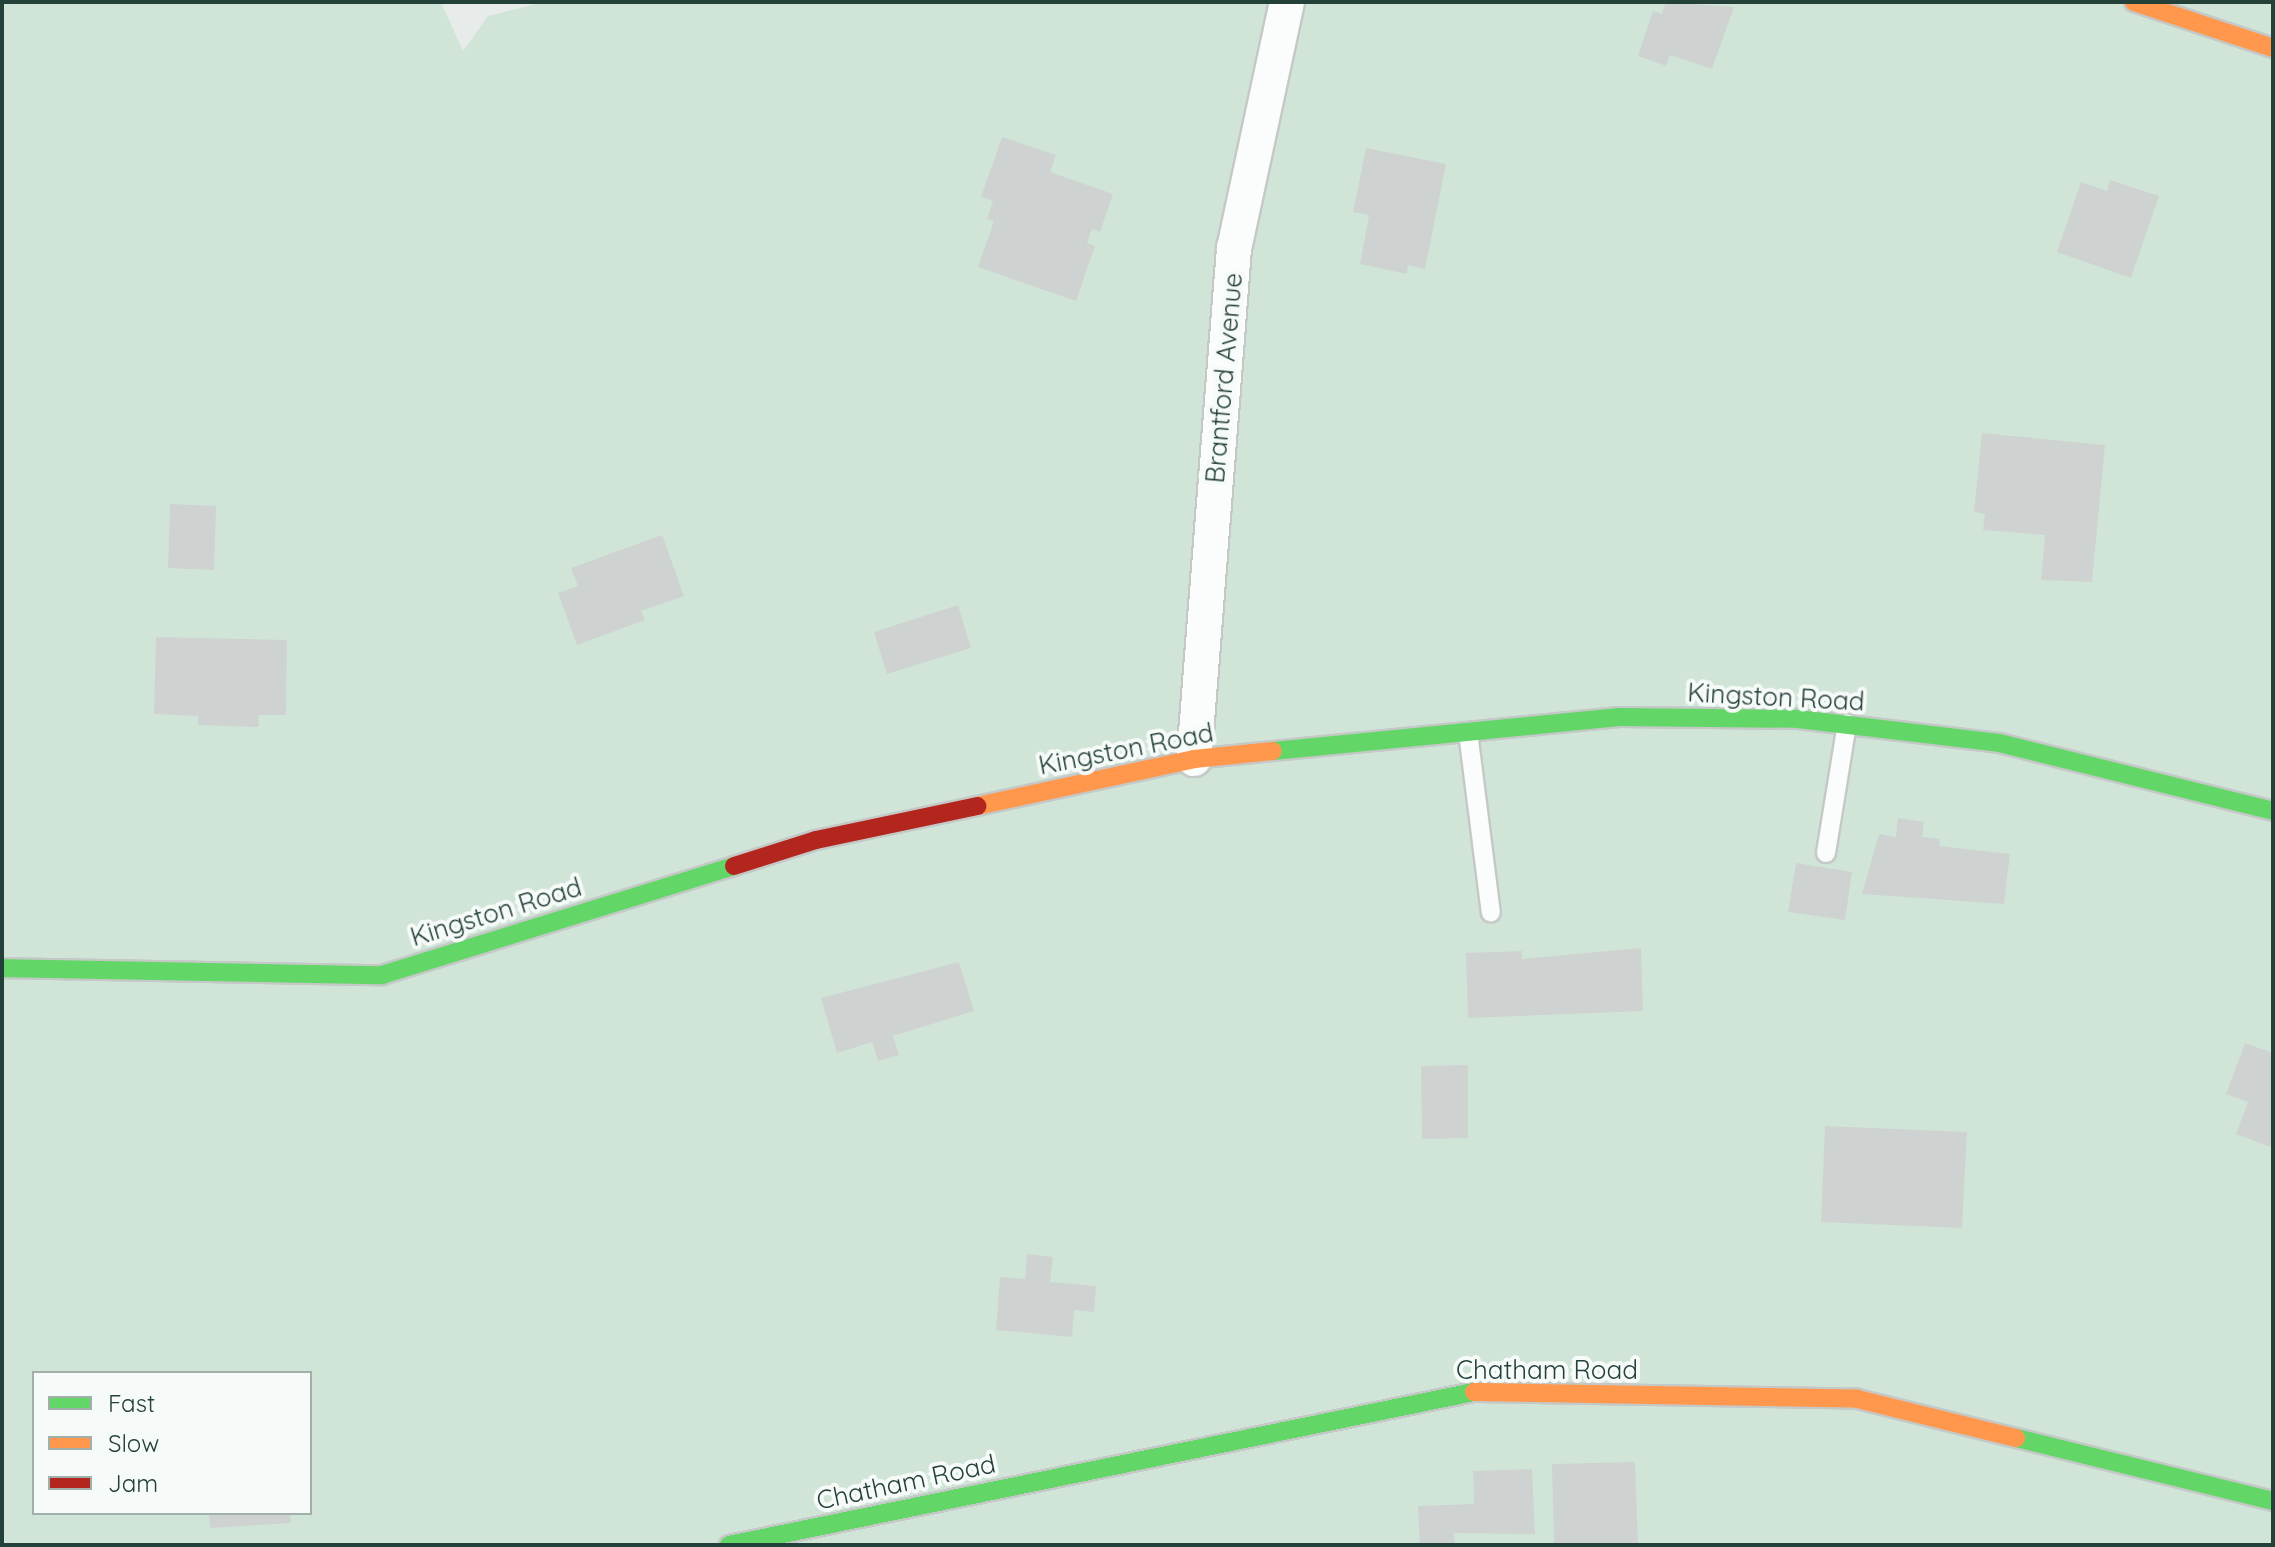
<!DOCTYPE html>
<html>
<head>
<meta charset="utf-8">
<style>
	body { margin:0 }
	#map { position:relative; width:2275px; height:1547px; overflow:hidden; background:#e7ecea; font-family:Quicksand,sans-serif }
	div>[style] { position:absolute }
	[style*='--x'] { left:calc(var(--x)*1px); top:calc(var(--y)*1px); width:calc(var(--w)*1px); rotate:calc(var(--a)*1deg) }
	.green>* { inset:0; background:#d0e5d7 }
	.building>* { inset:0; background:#ced3d1 }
	.roads { filter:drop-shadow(2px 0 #c4c9c7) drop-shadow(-2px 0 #c4c9c7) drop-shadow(0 2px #c4c9c7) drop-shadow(0 -2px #c4c9c7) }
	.lane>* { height:18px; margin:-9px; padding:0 9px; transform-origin:9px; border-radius:9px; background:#fbfcfc }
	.street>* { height:34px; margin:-17px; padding:0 17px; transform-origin:17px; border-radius:17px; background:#fbfcfc }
	.fast>* { height:18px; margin:-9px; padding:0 9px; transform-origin:9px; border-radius:9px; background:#63d668 }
	.slow>* { height:18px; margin:-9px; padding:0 9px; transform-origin:9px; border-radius:9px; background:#ff974d }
	.jam>* { height:18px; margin:-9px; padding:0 9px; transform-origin:9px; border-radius:9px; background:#b3261e }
	span { translate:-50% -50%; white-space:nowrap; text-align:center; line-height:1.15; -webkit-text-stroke:8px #f6faf8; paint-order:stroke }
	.street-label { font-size:26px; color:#244139 }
	.frame { position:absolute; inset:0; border:4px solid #244139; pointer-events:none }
	.legend { position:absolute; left:32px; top:1371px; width:280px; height:144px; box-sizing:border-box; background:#f6faf8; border:2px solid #a2b0ac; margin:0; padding:10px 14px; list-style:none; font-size:24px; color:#244139 }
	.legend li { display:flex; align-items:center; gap:16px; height:40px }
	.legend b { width:40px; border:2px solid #a2b0ac }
</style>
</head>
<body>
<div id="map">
	<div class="green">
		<div style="clip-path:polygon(evenodd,2px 2px,441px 2px,463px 51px,488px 16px,543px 2px,2273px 2px,2273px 1545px,2px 1545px,2px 2px,34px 1373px,310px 1373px,310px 1513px,34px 1513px,34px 1373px)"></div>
	</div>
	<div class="building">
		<div style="clip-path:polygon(1666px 2px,1734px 7px,1712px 69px,1670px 55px,1666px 66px,1638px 56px,1653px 11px,1662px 14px)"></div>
		<div style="clip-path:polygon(1002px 137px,1056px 155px,1050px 172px,1113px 194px,1100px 232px,1092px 229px,1087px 243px,1095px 246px,1076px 301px,978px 267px,994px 221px,987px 219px,993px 201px,981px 197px)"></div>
		<div style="clip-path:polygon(1366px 148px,1446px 164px,1425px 269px,1408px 265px,1407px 274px,1360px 264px,1369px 215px,1353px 212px)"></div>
		<div style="clip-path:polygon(2110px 180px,2159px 196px,2131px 278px,2057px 252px,2081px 182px,2107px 191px)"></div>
		<div style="clip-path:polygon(1982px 433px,2105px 445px,2092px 582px,2041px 580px,2045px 535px,1983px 530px,1985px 514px,1974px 512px)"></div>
		<div style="clip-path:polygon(170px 504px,216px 506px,214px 570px,168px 568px)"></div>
		<div style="clip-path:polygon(662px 535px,684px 596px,641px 611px,645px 620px,577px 645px,558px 593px,578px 586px,571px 568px)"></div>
		<div style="clip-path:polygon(958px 605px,971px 648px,887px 674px,874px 632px)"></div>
		<div style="clip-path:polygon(156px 637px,287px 640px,286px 715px,258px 715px,259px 727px,198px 725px,198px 716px,154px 714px)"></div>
		<div style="clip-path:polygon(1898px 818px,1924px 822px,1922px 837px,1940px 839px,1939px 846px,2010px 854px,2004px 904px,1862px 894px,1879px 834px,1896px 837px)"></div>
		<div style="clip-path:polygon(1796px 863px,1852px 872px,1845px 920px,1788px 912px)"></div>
		<div style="clip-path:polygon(1641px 948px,1643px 1011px,1468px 1018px,1466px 953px,1522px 951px,1522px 959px)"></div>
		<div style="clip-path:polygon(959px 962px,974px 1011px,893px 1036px,899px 1055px,878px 1061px,872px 1042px,837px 1053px,821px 998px)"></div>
		<div style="clip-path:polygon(2245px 1043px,2273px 1053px,2273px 1148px,2236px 1134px,2248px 1102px,2226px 1094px)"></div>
		<div style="clip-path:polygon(1468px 1065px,1468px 1138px,1422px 1139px,1421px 1066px)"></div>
		<div style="clip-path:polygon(1825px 1126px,1967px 1132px,1962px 1228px,1821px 1222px)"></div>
		<div style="clip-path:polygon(1027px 1254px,1053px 1257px,1050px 1282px,1096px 1286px,1094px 1312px,1074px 1310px,1072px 1337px,996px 1330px,1000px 1277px,1025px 1279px)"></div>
		<div style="clip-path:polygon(1635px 1462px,1638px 1545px,1554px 1545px,1552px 1464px)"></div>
		<div style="clip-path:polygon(1532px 1469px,1535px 1534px,1454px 1533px,1455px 1545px,1420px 1545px,1418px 1506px,1474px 1504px,1473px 1471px)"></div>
		<div style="clip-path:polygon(209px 1513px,290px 1513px,291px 1523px,210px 1528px)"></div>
	</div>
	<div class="roads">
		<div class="lane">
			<div style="--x:1468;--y:732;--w:182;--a:82.8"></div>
			<div style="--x:1826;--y:853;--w:131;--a:-80.8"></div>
		</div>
		<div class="street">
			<div style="--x:1194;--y:759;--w:512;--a:-85.52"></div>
			<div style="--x:1234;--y:249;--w:253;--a:-77.9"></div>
		</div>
		<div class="fast">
			<div style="--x:1273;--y:751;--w:348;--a:-5.6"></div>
			<div style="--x:1619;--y:717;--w:179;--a:0.6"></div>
			<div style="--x:1798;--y:719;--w:202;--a:6.8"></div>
			<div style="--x:1999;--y:743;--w:282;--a:13.9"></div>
			<div style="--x:2;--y:968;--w:380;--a:1.1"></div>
			<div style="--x:382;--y:975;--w:368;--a:-17.2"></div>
			<div style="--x:2016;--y:1438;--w:265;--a:13.8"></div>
			<div style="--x:729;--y:1545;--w:761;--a:-11.61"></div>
		</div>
		<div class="slow">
			<div style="--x:2134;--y:2;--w:146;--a:18.3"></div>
			<div style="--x:977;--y:806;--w:222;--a:-12.2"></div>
			<div style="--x:1194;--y:759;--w:79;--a:-5.8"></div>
			<div style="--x:1474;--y:1392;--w:383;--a:1"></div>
			<div style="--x:1857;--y:1399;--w:164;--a:13.8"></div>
		</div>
		<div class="jam">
			<div style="--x:734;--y:866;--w:86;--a:-17.6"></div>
			<div style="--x:816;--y:840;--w:165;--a:-11.9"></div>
		</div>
	</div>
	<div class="street-label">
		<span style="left:1224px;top:378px;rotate:-85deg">Brantford Avenue</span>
		<span style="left:1776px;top:697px;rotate:3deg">Kingston Road</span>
		<span style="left:1126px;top:749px;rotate:-11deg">Kingston Road</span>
		<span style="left:496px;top:912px;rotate:-17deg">Kingston Road</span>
		<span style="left:1547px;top:1370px">Chatham Road</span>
		<span style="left:906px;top:1482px;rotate:-12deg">Chatham Road</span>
	</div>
	<div class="frame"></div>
	<ul class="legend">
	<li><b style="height:10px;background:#63d668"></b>Fast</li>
	<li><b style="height:10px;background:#ff974d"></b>Slow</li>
	<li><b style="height:10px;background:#b3261e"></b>Jam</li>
	</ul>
</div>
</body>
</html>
